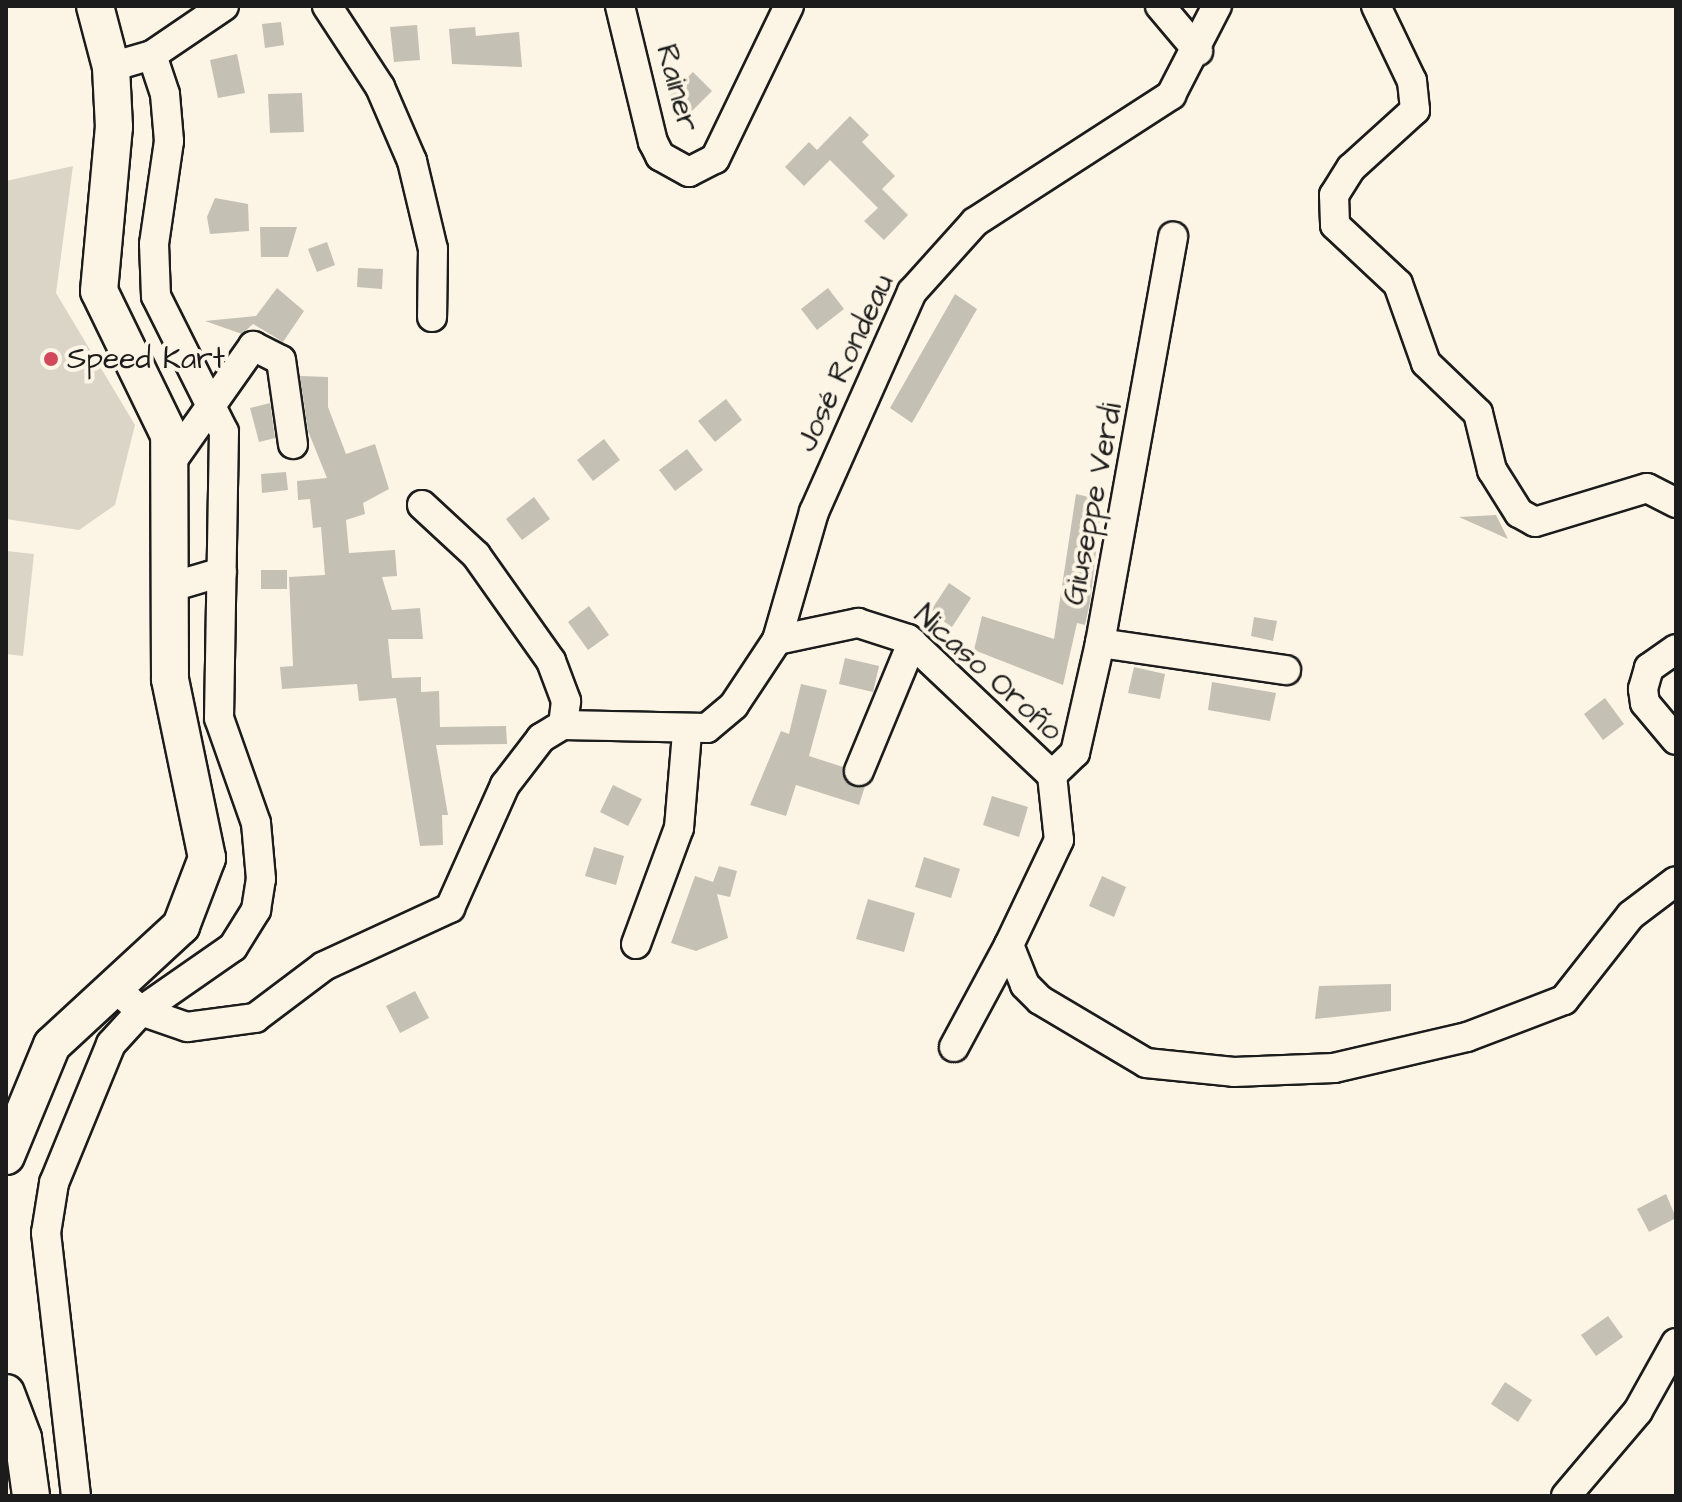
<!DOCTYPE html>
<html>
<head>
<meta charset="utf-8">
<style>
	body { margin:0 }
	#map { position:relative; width:1682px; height:1502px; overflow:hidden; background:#fcf5e5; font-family:"Architects Daughter",sans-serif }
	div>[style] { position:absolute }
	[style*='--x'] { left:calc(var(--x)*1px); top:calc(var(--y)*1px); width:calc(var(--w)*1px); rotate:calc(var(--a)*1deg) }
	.green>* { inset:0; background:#dbd5c8 }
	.building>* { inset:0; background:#c4c0b3 }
	.roads { filter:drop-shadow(2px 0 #1c1c1c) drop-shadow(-2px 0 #1c1c1c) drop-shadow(0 2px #1c1c1c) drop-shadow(0 -2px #1c1c1c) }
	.minor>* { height:28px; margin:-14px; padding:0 14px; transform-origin:14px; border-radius:14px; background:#fcf5e5 }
	.major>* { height:36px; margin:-18px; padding:0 18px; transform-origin:18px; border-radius:18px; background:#fcf5e5 }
	.dots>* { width:22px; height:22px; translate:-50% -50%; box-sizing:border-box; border:4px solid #fcf5e5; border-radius:50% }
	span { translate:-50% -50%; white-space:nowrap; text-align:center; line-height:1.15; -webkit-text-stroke:8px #fcf5e5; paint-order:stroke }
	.street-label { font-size:30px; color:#1c1c1c }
	.poi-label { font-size:30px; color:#1c1c1c }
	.left { translate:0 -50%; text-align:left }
	.frame { position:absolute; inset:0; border:8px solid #1c1c1c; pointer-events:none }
</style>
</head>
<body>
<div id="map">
	<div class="green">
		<div style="clip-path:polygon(73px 166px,56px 293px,135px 425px,115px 505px,79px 530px,6px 519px,6px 181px)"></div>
		<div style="clip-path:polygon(6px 551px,34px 554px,23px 656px,6px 654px)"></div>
	</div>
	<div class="building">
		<div style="clip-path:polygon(281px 22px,284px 45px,265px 48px,262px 24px)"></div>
		<div style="clip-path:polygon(417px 25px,420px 60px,394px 62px,390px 27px)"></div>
		<div style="clip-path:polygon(475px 27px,476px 36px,519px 32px,522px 67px,452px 64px,449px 29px)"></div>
		<div style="clip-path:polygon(237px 54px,245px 93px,218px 98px,210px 60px)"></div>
		<div style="clip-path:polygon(693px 72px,712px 91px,687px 116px,668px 97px)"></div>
		<div style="clip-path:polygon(302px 93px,304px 132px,270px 133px,268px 94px)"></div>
		<div style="clip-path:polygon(850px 116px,869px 135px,862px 142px,895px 176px,882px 189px,908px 215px,884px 240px,864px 221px,878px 208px,830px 160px,804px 186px,785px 167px,809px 142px,817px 150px)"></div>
		<div style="clip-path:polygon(215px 198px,248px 204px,249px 231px,210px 234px,207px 217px)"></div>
		<div style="clip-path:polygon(260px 227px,297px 227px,288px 257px,261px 257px)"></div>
		<div style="clip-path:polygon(327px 242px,335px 265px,317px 272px,308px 249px)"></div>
		<div style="clip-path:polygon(358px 268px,383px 269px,382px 289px,357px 287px)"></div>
		<div style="clip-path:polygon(277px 288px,304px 311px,283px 342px,253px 324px,242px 334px,205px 321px,256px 316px)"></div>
		<div style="clip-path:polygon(828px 288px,844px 309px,817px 330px,801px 309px)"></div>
		<div style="clip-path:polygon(955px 294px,977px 309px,912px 423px,890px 408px)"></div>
		<div style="clip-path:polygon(300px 376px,328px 377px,328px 407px,346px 454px,375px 444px,389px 489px,363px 503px,365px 514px,346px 520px,349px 553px,395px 550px,397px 576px,382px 577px,392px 610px,420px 608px,423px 639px,388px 639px,392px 678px,421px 677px,421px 692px,439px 691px,440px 727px,506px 726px,507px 744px,436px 745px,448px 815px,442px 815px,443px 845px,420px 846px,396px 698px,359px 701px,357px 684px,282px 689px,280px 667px,293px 666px,289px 577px,325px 575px,321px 527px,313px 528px,310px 499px,298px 500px,297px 481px,327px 478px,308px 431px)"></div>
		<div style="clip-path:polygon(726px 399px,742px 420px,715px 442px,698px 421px)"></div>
		<div style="clip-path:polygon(270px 403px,275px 438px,259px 442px,250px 408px)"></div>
		<div style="clip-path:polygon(604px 439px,620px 460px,593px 481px,577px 460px)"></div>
		<div style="clip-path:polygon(687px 449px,703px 470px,675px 491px,659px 470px)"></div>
		<div style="clip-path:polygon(286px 472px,288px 490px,262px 493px,261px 474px)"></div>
		<div style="clip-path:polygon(1076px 494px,1102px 500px,1090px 602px,1085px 625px,1077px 623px,1063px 685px,974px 650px,982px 616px,1054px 639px)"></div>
		<div style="clip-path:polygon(534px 497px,550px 519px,522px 540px,506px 519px)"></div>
		<div style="clip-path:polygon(1496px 515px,1508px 539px,1459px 517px)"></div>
		<div style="clip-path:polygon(261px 570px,287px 570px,287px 589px,261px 589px)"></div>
		<div style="clip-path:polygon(949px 583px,971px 598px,952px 627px,930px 612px)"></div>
		<div style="clip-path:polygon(589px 606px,609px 635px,588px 650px,568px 622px)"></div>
		<div style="clip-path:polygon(1254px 617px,1277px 621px,1273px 641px,1251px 636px)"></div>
		<div style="clip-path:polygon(845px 658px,879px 666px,873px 692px,839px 684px)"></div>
		<div style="clip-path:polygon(1134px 667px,1165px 674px,1160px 699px,1128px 693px)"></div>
		<div style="clip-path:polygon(1212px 682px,1276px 693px,1270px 721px,1208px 710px)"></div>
		<div style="clip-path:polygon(801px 684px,827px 690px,809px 756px,843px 767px,846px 782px,865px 786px,859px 805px,796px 785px,786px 816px,750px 805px,781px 731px,789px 734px)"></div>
		<div style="clip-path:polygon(1605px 698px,1624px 724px,1603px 740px,1584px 714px)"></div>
		<div style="clip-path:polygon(613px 785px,642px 799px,628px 826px,600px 812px)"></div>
		<div style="clip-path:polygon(992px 796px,1028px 807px,1019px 837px,983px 825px)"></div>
		<div style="clip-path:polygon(594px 847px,624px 856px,616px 885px,585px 876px)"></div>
		<div style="clip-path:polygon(924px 857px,960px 869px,951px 898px,915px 887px)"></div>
		<div style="clip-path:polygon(719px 866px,737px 871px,730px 897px,717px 894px,728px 938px,696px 951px,671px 943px,695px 876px,713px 882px)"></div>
		<div style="clip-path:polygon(1102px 876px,1126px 887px,1114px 917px,1089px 906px)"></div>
		<div style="clip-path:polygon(868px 899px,915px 913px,904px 952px,856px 939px)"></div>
		<div style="clip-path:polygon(1391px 984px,1391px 1011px,1315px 1019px,1319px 986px)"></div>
		<div style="clip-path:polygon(415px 991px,429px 1018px,400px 1033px,386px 1006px)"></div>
		<div style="clip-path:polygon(1666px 1194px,1676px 1218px,1649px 1232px,1637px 1209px)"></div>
		<div style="clip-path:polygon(1608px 1316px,1623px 1337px,1596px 1356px,1581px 1335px)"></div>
		<div style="clip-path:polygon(1505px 1382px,1532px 1400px,1518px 1422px,1491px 1404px)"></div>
	</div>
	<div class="roads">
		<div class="minor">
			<div style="--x:327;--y:6;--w:97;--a:56.8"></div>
			<div style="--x:380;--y:87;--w:81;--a:66.6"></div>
			<div style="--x:412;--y:161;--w:90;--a:76.6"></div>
			<div style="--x:433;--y:249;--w:68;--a:90.8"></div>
			<div style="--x:620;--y:6;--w:140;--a:76.4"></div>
			<div style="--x:653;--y:142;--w:16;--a:63"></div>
			<div style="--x:660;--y:156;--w:33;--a:29"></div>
			<div style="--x:689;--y:172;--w:29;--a:-27"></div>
			<div style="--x:715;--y:159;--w:170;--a:-64.2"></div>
			<div style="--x:1160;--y:6;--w:59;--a:49.8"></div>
			<div style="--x:1376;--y:6;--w:83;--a:64.4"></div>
			<div style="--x:1412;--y:81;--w:29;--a:84"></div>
			<div style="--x:1415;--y:110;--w:86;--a:137.8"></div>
			<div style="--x:1351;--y:168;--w:32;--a:122"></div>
			<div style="--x:1334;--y:195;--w:30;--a:88"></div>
			<div style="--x:1335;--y:225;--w:86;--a:43.1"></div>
			<div style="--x:1398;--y:284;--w:84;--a:70.5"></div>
			<div style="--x:1426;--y:363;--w:72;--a:43.9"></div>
			<div style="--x:1478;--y:413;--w:59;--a:76.2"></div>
			<div style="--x:1492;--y:470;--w:51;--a:57.9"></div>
			<div style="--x:1519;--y:513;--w:18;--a:29"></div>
			<div style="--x:1535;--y:522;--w:117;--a:-16.9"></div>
			<div style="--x:1647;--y:488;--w:33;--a:27"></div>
			<div style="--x:111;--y:67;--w:43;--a:-16.3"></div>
			<div style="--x:152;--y:55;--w:87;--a:-34.2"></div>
			<div style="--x:172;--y:461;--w:141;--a:-54.8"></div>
			<div style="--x:253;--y:346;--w:31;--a:27"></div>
			<div style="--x:281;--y:360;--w:85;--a:81.9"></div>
			<div style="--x:422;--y:505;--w:74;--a:42.8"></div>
			<div style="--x:476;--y:555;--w:130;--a:54.7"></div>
			<div style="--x:551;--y:661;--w:43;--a:69.4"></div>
			<div style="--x:566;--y:701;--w:24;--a:97"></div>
			<div style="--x:171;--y:587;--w:53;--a:-16.4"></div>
			<div style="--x:777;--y:640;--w:133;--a:-73.9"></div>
			<div style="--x:814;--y:512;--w:241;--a:-66"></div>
			<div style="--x:912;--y:292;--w:94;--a:-48"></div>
			<div style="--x:975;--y:222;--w:234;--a:-32.9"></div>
			<div style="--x:1171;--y:95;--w:100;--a:-62.7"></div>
			<div style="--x:1100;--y:643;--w:188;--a:8.3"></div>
			<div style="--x:1676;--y:649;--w:33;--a:145"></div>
			<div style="--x:1649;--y:668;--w:22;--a:106"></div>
			<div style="--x:1643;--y:689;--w:14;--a:82"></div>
			<div style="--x:1645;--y:703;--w:48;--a:50"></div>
			<div style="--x:859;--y:771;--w:139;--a:-67.5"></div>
			<div style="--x:1052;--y:775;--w:32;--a:-44"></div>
			<div style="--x:1075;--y:753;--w:113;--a:-77.2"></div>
			<div style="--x:1100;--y:643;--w:413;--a:-79.8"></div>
			<div style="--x:636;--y:944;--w:124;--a:-69.7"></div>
			<div style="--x:679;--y:828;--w:96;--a:-85.2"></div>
			<div style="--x:112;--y:985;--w:39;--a:42"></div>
			<div style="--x:141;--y:1011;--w:49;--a:19.2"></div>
			<div style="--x:187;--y:1027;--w:69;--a:-7.5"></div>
			<div style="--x:255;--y:1018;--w:86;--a:-37"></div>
			<div style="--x:324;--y:966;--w:139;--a:-24.7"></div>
			<div style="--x:450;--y:908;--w:135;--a:-65.9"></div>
			<div style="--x:505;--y:785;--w:59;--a:-52.5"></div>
			<div style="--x:541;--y:738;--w:26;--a:-31"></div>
			<div style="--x:563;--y:725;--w:144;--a:1.2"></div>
			<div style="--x:707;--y:728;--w:35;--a:-40"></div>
			<div style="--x:734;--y:705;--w:78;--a:-56.5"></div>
			<div style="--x:777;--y:640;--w:83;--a:-11.9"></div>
			<div style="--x:858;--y:623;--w:52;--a:17.7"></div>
			<div style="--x:908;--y:639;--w:198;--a:43.4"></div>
			<div style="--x:1052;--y:775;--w:65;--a:83.9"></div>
			<div style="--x:1059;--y:840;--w:116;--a:115.5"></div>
			<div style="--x:1009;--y:945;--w:43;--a:68.2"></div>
			<div style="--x:1025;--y:985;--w:21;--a:45"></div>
			<div style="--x:1040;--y:1000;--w:123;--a:30.7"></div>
			<div style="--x:1146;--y:1063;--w:88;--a:5.8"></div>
			<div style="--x:1234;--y:1072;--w:100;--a:-2.3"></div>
			<div style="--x:1334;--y:1068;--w:137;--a:-13.1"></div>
			<div style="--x:1467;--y:1037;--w:104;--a:-20.9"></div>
			<div style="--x:1564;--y:1000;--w:108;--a:-51.8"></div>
			<div style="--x:1631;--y:915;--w:56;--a:-37.1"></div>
			<div style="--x:954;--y:1047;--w:116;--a:-61.7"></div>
			<div style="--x:76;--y:1496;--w:265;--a:-96.5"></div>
			<div style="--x:46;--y:1233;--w:51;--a:-80.9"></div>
			<div style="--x:54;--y:1183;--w:150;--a:-67.7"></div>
			<div style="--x:111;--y:1044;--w:45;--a:-47.7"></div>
			<div style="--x:141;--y:1011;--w:112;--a:-34.8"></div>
			<div style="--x:233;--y:947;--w:44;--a:-58.1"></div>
			<div style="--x:256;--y:910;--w:31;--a:-81"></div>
			<div style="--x:261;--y:879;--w:56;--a:-95.1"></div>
			<div style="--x:256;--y:823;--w:111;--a:-109.4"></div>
			<div style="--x:219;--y:718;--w:286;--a:-89"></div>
			<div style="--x:224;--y:432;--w:152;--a:-116.6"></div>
			<div style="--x:156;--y:296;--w:52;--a:-92.2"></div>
			<div style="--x:154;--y:244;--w:104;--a:-81.7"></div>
			<div style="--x:169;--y:141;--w:47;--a:-94.9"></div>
			<div style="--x:165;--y:94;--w:41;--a:-108.4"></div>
			<div style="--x:1566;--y:1496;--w:111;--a:-49.7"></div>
			<div style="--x:1638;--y:1411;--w:78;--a:-60.8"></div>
		</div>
		<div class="major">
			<div style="--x:6;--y:1156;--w:120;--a:-67.5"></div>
			<div style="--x:52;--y:1045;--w:176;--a:-42.7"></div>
			<div style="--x:181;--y:926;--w:73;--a:-69.1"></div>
			<div style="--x:207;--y:858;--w:183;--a:-101.7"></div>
			<div style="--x:170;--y:679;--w:244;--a:-90.2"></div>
			<div style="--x:169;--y:435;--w:160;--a:-115.9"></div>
			<div style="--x:99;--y:291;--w:165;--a:-84.8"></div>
			<div style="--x:114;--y:127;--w:60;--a:-92.9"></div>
			<div style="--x:111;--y:67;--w:63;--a:-104.7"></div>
			<div style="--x:6;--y:1393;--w:48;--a:69.3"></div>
			<div style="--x:23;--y:1438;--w:59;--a:82.1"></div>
		</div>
	</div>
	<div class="dots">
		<div style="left:51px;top:359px;background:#d1495b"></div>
	</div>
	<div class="street-label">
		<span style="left:677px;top:88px;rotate:75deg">Rainer</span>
		<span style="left:845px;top:363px;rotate:-65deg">José Rondeau</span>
		<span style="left:1093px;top:504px;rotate:-79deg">Giuseppe Verdi</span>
		<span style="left:988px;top:673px;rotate:42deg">Nicaso Oroño</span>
	</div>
	<div class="poi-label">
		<span class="left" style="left:67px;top:359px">Speed Kart</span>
	</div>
	<div class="frame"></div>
</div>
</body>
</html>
